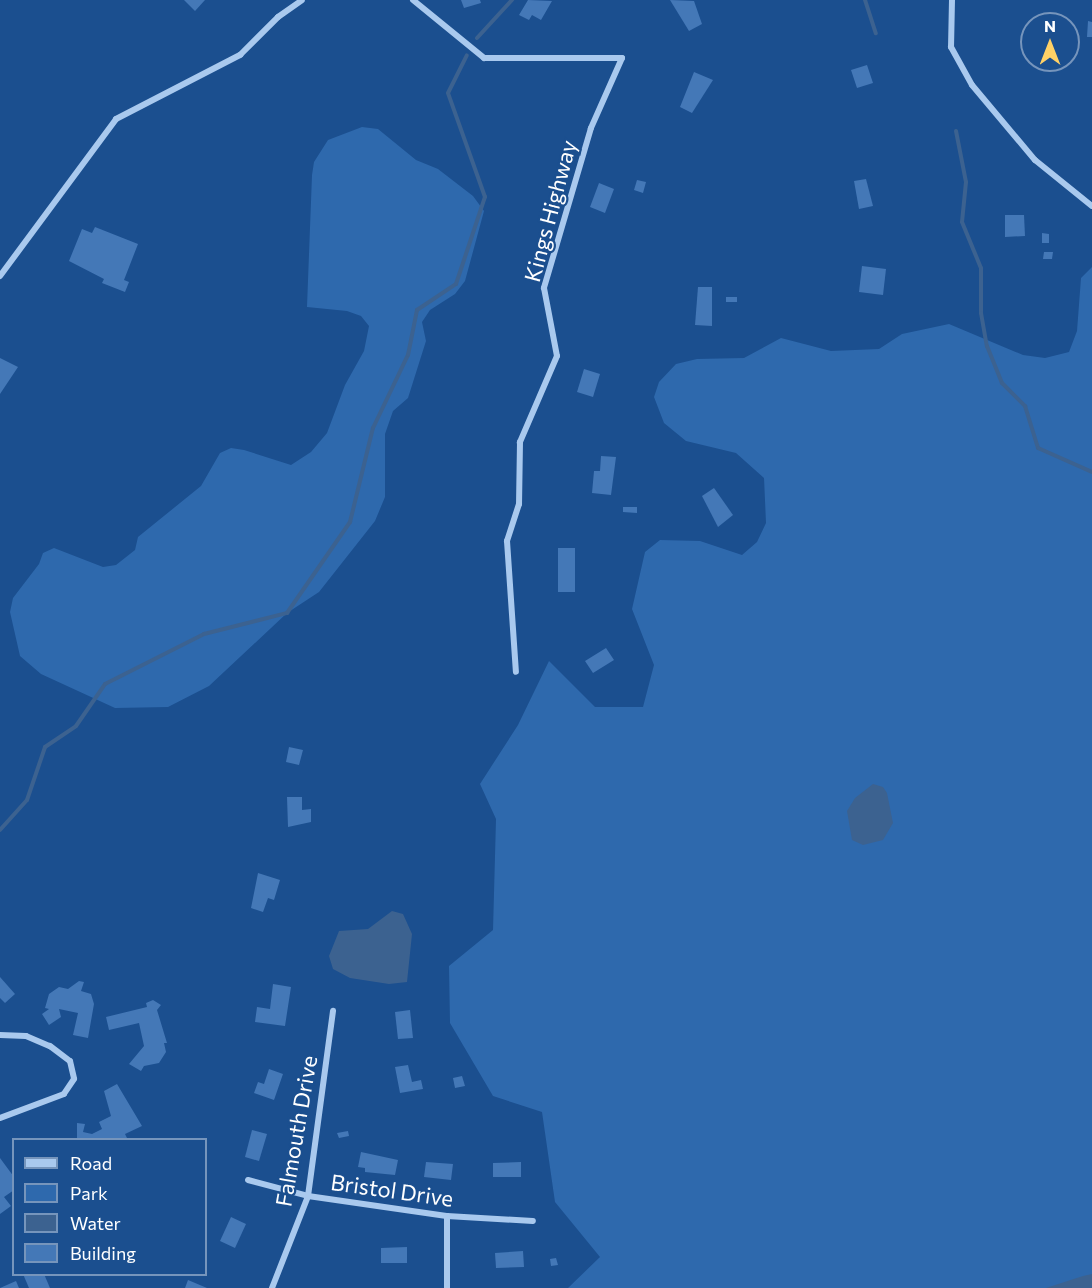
<!DOCTYPE html>
<html>
<head>
<meta charset="utf-8">
<style>
	body { margin:0 }
	#map { position:relative; width:1092px; height:1288px; overflow:hidden; background:#1b4f8f; font-family:Commissioner,sans-serif }
	div>[style] { position:absolute }
	[style*='--x'] { left:calc(var(--x)*1px); top:calc(var(--y)*1px); width:calc(var(--w)*1px); rotate:calc(var(--a)*1deg) }
	.green>* { inset:0; background:#2e69ad }
	.water>* { inset:0; background:#3c6290 }
	.stream>* { height:4px; margin:-2px; padding:0 2px; transform-origin:2px; border-radius:2px; background:#3c6290 }
	.building>* { inset:0; background:#4478b7 }
	.street>* { height:6px; margin:-3px; padding:0 3px; transform-origin:3px; border-radius:3px; background:#a9c9ee }
	span { translate:-50% -50%; white-space:nowrap; text-align:center; line-height:1.15; -webkit-text-stroke:4.5px #1b4f8f; paint-order:stroke }
	.street-label { font-size:22px; color:#fff }
	.legend { position:absolute; left:12px; top:1138px; width:195px; height:138px; box-sizing:border-box; background:#1b4f8f; border:2px solid #7695bc; margin:0; padding:8px 10px; list-style:none; font-size:18px; color:#fff }
	.legend li { display:flex; align-items:center; gap:12px; height:30px }
	.legend b { width:30px; border:2px solid #7695bc }
	.north { position:absolute; left:1020px; top:12px; width:60px; height:60px; box-sizing:border-box; background:#1b4f8f; border:2px solid #7695bc; border-radius:50%; rotate:0deg; font-size:16px; font-weight:700; line-height:24px; text-align:center; color:#fff }
	.north::after { content:''; display:block; margin:auto; width:21px; height:27px; background:#ffd166; clip-path:polygon(50% 0,100% 100%,50% 72%,0 100%) }
</style>
</head>
<body>
<div id="map">
	<div class="green">
		<div style="clip-path:polygon(362px 127px,378px 129px,416px 160px,438px 169px,473px 196px,484px 211px,465px 281px,455px 294px,430px 310px,422px 322px,426px 341px,408px 398px,393px 411px,385px 434px,385px 497px,375px 521px,319px 592px,287px 613px,209px 686px,168px 707px,115px 708px,41px 674px,20px 656px,10px 612px,13px 598px,39px 564px,43px 553px,54px 548px,103px 567px,116px 565px,135px 550px,138px 537px,201px 486px,220px 453px,231px 448px,244px 450px,291px 465px,311px 452px,327px 433px,345px 385px,364px 351px,369px 326px,361px 316px,347px 311px,307px 307px,312px 175px,314px 162px,328px 140px)"></div>
		<div style="clip-path:polygon(1092px 267px,1092px 1288px,568px 1288px,600px 1257px,555px 1202px,542px 1112px,493px 1096px,450px 1023px,449px 966px,493px 930px,496px 819px,480px 784px,518px 725px,549px 661px,595px 707px,643px 707px,654px 665px,632px 609px,645px 552px,660px 540px,700px 541px,742px 555px,757px 542px,766px 523px,764px 478px,736px 453px,686px 441px,664px 423px,654px 397px,659px 382px,676px 364px,697px 359px,744px 358px,781px 338px,831px 351px,879px 349px,902px 334px,949px 324px,1023px 355px,1045px 358px,1069px 352px,1077px 331px,1081px 278px)"></div>
	</div>
	<div class="water">
		<div style="clip-path:polygon(873px 784px,883px 787px,887px 793px,893px 823px,883px 840px,863px 845px,852px 840px,847px 811px,855px 798px)"></div>
		<div style="clip-path:polygon(392px 911px,403px 914px,412px 934px,407px 982px,389px 984px,350px 978px,333px 969px,329px 956px,339px 931px,368px 929px)"></div>
		<div style="clip-path:polygon(1092px 1274px,1092px 1288px,1046px 1288px,1083px 1276px)"></div>
	</div>
	<div class="stream">
		<div style="--x:865;--y:0;--w:35;--a:72"></div>
		<div style="--x:477;--y:38;--w:52;--a:-47.4"></div>
		<div style="--x:956;--y:131;--w:52;--a:78.9"></div>
		<div style="--x:966;--y:182;--w:40;--a:95.7"></div>
		<div style="--x:962;--y:222;--w:50;--a:67.6"></div>
		<div style="--x:981;--y:268;--w:45;--a:90"></div>
		<div style="--x:981;--y:313;--w:34;--a:80"></div>
		<div style="--x:987;--y:346;--w:40;--a:68"></div>
		<div style="--x:1002;--y:383;--w:33;--a:45"></div>
		<div style="--x:1025;--y:406;--w:44;--a:72.8"></div>
		<div style="--x:1038;--y:448;--w:59;--a:24"></div>
		<div style="--x:0;--y:830;--w:40;--a:-48"></div>
		<div style="--x:27;--y:800;--w:56;--a:-71.2"></div>
		<div style="--x:45;--y:747;--w:37;--a:-34"></div>
		<div style="--x:76;--y:726;--w:51;--a:-55.4"></div>
		<div style="--x:105;--y:684;--w:111;--a:-26.8"></div>
		<div style="--x:204;--y:634;--w:86;--a:-14.2"></div>
		<div style="--x:287;--y:613;--w:111;--a:-55.3"></div>
		<div style="--x:350;--y:522;--w:97;--a:-76.3"></div>
		<div style="--x:373;--y:428;--w:81;--a:-64.4"></div>
		<div style="--x:408;--y:355;--w:46;--a:-78.7"></div>
		<div style="--x:417;--y:310;--w:47;--a:-33.7"></div>
		<div style="--x:456;--y:284;--w:92;--a:-71.6"></div>
		<div style="--x:485;--y:197;--w:110;--a:-109.6"></div>
		<div style="--x:448;--y:93;--w:42;--a:-63.4"></div>
	</div>
	<div class="building">
		<div style="clip-path:polygon(184px 0,205px 0,195px 11px)"></div>
		<div style="clip-path:polygon(461px 0,480px 0,481px 3px,464px 8px)"></div>
		<div style="clip-path:polygon(528px 0,552px 1px,541px 20px,532px 15px,529px 20px,519px 15px)"></div>
		<div style="clip-path:polygon(670px 0,694px 1px,702px 24px,689px 31px)"></div>
		<div style="clip-path:polygon(1088px 21px,1092px 22px,1092px 37px,1087px 37px)"></div>
		<div style="clip-path:polygon(867px 65px,873px 83px,857px 88px,851px 70px)"></div>
		<div style="clip-path:polygon(694px 72px,713px 80px,692px 113px,680px 107px)"></div>
		<div style="clip-path:polygon(866px 179px,873px 206px,859px 209px,854px 181px)"></div>
		<div style="clip-path:polygon(637px 180px,646px 182px,643px 193px,634px 190px)"></div>
		<div style="clip-path:polygon(599px 183px,614px 189px,605px 213px,590px 207px)"></div>
		<div style="clip-path:polygon(1005px 215px,1024px 215px,1025px 236px,1005px 237px)"></div>
		<div style="clip-path:polygon(95px 227px,138px 244px,124px 280px,129px 282px,125px 292px,102px 283px,104px 279px,69px 261px,82px 229px,92px 233px)"></div>
		<div style="clip-path:polygon(1042px 233px,1049px 234px,1049px 243px,1042px 243px)"></div>
		<div style="clip-path:polygon(1044px 252px,1053px 252px,1052px 259px,1043px 259px)"></div>
		<div style="clip-path:polygon(862px 266px,886px 269px,883px 295px,859px 292px)"></div>
		<div style="clip-path:polygon(698px 287px,712px 287px,712px 326px,695px 325px)"></div>
		<div style="clip-path:polygon(726px 297px,737px 297px,737px 302px,726px 302px)"></div>
		<div style="clip-path:polygon(0 358px,18px 367px,0 394px)"></div>
		<div style="clip-path:polygon(584px 369px,600px 374px,593px 397px,577px 392px)"></div>
		<div style="clip-path:polygon(601px 456px,616px 457px,611px 495px,592px 493px,594px 471px,600px 471px)"></div>
		<div style="clip-path:polygon(714px 488px,733px 515px,718px 527px,702px 496px)"></div>
		<div style="clip-path:polygon(623px 507px,637px 507px,637px 513px,623px 512px)"></div>
		<div style="clip-path:polygon(558px 548px,575px 548px,575px 592px,558px 592px)"></div>
		<div style="clip-path:polygon(606px 648px,614px 660px,593px 673px,585px 661px)"></div>
		<div style="clip-path:polygon(289px 747px,303px 750px,299px 765px,286px 762px)"></div>
		<div style="clip-path:polygon(287px 797px,302px 797px,302px 810px,311px 809px,311px 822px,288px 827px)"></div>
		<div style="clip-path:polygon(258px 873px,280px 880px,274px 900px,268px 898px,263px 912px,251px 908px)"></div>
		<div style="clip-path:polygon(0 977px,15px 994px,5px 1003px,0 998px)"></div>
		<div style="clip-path:polygon(79px 981px,84px 982px,81px 991px,91px 994px,94px 1004px,88px 1038px,73px 1035px,78px 1013px,59px 1009px,61px 1017px,49px 1025px,42px 1014px,49px 1009px,45px 1008px,49px 994px,59px 987px,68px 989px)"></div>
		<div style="clip-path:polygon(273px 984px,291px 987px,285px 1026px,255px 1022px,257px 1007px,270px 1009px)"></div>
		<div style="clip-path:polygon(153px 1000px,161px 1005px,157px 1010px,167px 1043px,164px 1043px,166px 1052px,159px 1063px,144px 1066px,141px 1071px,129px 1064px,144px 1046px,139px 1023px,109px 1030px,106px 1017px,147px 1007px,146px 1003px)"></div>
		<div style="clip-path:polygon(410px 1010px,413px 1038px,398px 1039px,395px 1012px)"></div>
		<div style="clip-path:polygon(408px 1065px,412px 1082px,421px 1080px,423px 1089px,400px 1093px,395px 1067px)"></div>
		<div style="clip-path:polygon(269px 1069px,283px 1074px,274px 1100px,254px 1093px,258px 1082px,264px 1084px)"></div>
		<div style="clip-path:polygon(462px 1076px,465px 1086px,455px 1088px,453px 1078px)"></div>
		<div style="clip-path:polygon(117px 1084px,142px 1126px,125px 1134px,128px 1140px,77px 1140px,77px 1123px,85px 1124px,83px 1132px,92px 1134px,102px 1129px,99px 1122px,111px 1116px,104px 1091px)"></div>
		<div style="clip-path:polygon(252px 1130px,267px 1134px,259px 1161px,245px 1157px)"></div>
		<div style="clip-path:polygon(348px 1131px,349px 1136px,339px 1138px,337px 1133px)"></div>
		<div style="clip-path:polygon(361px 1152px,398px 1160px,395px 1175px,365px 1172px,365px 1168px,358px 1167px)"></div>
		<div style="clip-path:polygon(0 1158px,14px 1177px,14px 1190px,4px 1197px,11px 1206px,0 1214px)"></div>
		<div style="clip-path:polygon(426px 1162px,453px 1164px,451px 1180px,424px 1177px)"></div>
		<div style="clip-path:polygon(521px 1162px,521px 1177px,493px 1177px,493px 1163px)"></div>
		<div style="clip-path:polygon(231px 1217px,246px 1224px,235px 1248px,220px 1241px)"></div>
		<div style="clip-path:polygon(407px 1247px,407px 1263px,381px 1263px,381px 1248px)"></div>
		<div style="clip-path:polygon(523px 1251px,524px 1267px,496px 1268px,495px 1253px)"></div>
		<div style="clip-path:polygon(556px 1258px,558px 1265px,551px 1266px,550px 1259px)"></div>
		<div style="clip-path:polygon(23px 1274px,44px 1274px,50px 1288px,29px 1288px)"></div>
		<div style="clip-path:polygon(188px 1280px,207px 1288px,185px 1288px)"></div>
		<div style="clip-path:polygon(16px 1281px,19px 1288px,0 1288px)"></div>
	</div>
	<div class="street">
		<div style="--x:413;--y:0;--w:92;--a:39.2"></div>
		<div style="--x:484;--y:58;--w:138;--a:0"></div>
		<div style="--x:622;--y:58;--w:77;--a:113.9"></div>
		<div style="--x:591;--y:128;--w:167;--a:106.4"></div>
		<div style="--x:544;--y:288;--w:69;--a:79.2"></div>
		<div style="--x:557;--y:356;--w:94;--a:113.3"></div>
		<div style="--x:520;--y:442;--w:62;--a:90.9"></div>
		<div style="--x:519;--y:504;--w:39;--a:108"></div>
		<div style="--x:507;--y:541;--w:131;--a:86.1"></div>
		<div style="--x:952;--y:0;--w:47;--a:91.2"></div>
		<div style="--x:951;--y:47;--w:43;--a:61.1"></div>
		<div style="--x:972;--y:85;--w:98;--a:50"></div>
		<div style="--x:1035;--y:160;--w:73;--a:38.9"></div>
		<div style="--x:0;--y:276;--w:195;--a:-53.5"></div>
		<div style="--x:116;--y:119;--w:140;--a:-27.3"></div>
		<div style="--x:240;--y:55;--w:54;--a:-45"></div>
		<div style="--x:278;--y:17;--w:29;--a:-35"></div>
		<div style="--x:0;--y:1035;--w:26;--a:2"></div>
		<div style="--x:26;--y:1036;--w:26;--a:23"></div>
		<div style="--x:50;--y:1046;--w:25;--a:37"></div>
		<div style="--x:70;--y:1061;--w:18;--a:77"></div>
		<div style="--x:74;--y:1079;--w:18;--a:124"></div>
		<div style="--x:64;--y:1094;--w:68;--a:159.4"></div>
		<div style="--x:248;--y:1180;--w:62;--a:14.9"></div>
		<div style="--x:308;--y:1196;--w:140;--a:8.2"></div>
		<div style="--x:447;--y:1216;--w:86;--a:3.3"></div>
		<div style="--x:447;--y:1216;--w:72;--a:90"></div>
		<div style="--x:272;--y:1288;--w:99;--a:-68.6"></div>
		<div style="--x:308;--y:1196;--w:187;--a:-82.3"></div>
	</div>
	<div class="street-label">
		<span style="left:550px;top:211px;rotate:-75deg">Kings Highway</span>
		<span style="left:296px;top:1131px;rotate:-80deg">Falmouth Drive</span>
		<span style="left:392px;top:1190px;rotate:8deg">Bristol Drive</span>
	</div>
	<ul class="legend">
	<li><b style="height:8px;background:#a9c9ee"></b>Road</li>
	<li><b style="height:16px;background:#2e69ad"></b>Park</li>
	<li><b style="height:16px;background:#3c6290"></b>Water</li>
	<li><b style="height:16px;background:#4478b7"></b>Building</li>
	</ul>
	<div class="north">N</div>
</div>
</body>
</html>
